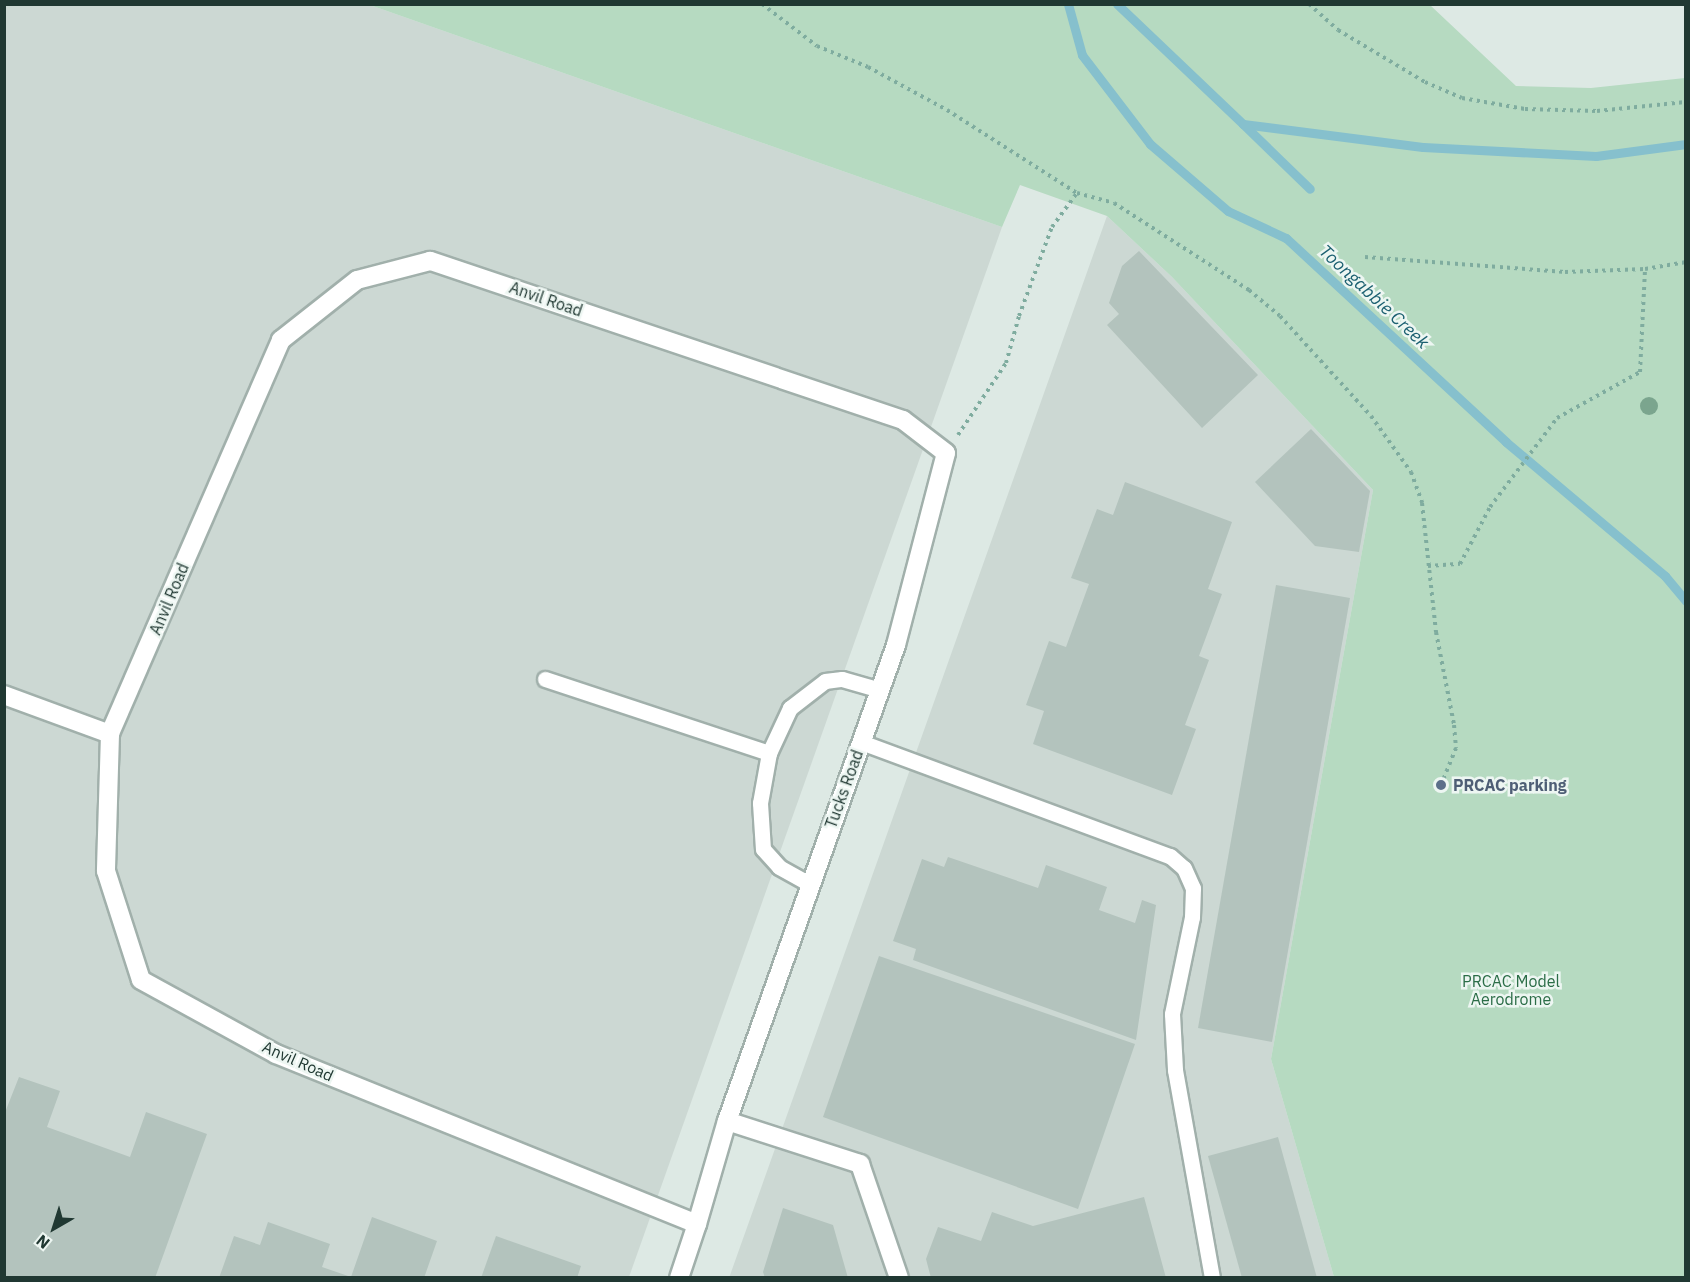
<!DOCTYPE html>
<html>
<head>
<meta charset="utf-8">
<style>
	body { margin:0 }
	#map { position:relative; width:1690px; height:1282px; overflow:hidden; background:#dde9e4; font-family:"IBM Plex Sans",sans-serif }
	div>[style] { position:absolute }
	[style*='--x'] { left:calc(var(--x)*1px); top:calc(var(--y)*1px); width:calc(var(--w)*1px); rotate:calc(var(--a)*1deg) }
	.built>* { inset:0; background:#ccd8d3 }
	.green>* { inset:0; background:#b6dac1 }
	.stream>* { height:9px; margin:-4.5px; padding:0 4.5px; transform-origin:4.5px; border-radius:4.5px; background:#86c0cd }
	.building>* { inset:0; background:#b3c3bd }
	.path>* { height:4px; margin-top:-2px; transform-origin:0; background:repeating-linear-gradient(90deg,#7fac9f 0 3px,transparent 0 7.5px) }
	.roads { filter:drop-shadow(2px 0 #a1b0ab) drop-shadow(-2px 0 #a1b0ab) drop-shadow(0 2px #a1b0ab) drop-shadow(0 -2px #a1b0ab) }
	.lane>* { height:15px; margin:-7.5px; padding:0 7.5px; transform-origin:7.5px; border-radius:7.5px; background:#fff }
	.street>* { height:18px; margin:-9px; padding:0 9px; transform-origin:9px; border-radius:9px; background:#fff }
	.trees>* { width:18px; height:18px; margin:-9px; border-radius:50%; background:#7ba58e }
	.dots>* { width:16px; height:16px; translate:-50% -50%; box-sizing:border-box; border:3px solid #edf6f2; border-radius:50% }
	span { translate:-50% -50%; white-space:nowrap; text-align:center; line-height:1.15; -webkit-text-stroke:5px #edf6f2; paint-order:stroke }
	.street-label { font-size:16px; color:#203832 }
	.service-label { font-size:16px; color:#4e5e75; font-weight:700 }
	.left { translate:0 -50%; text-align:left }
	.park-label { font-size:16px; color:#2b6d47 }
	.water-label { font-size:18px; color:#1c6071; font-style:italic }
	.frame { position:absolute; inset:0; border:6px solid #203832; pointer-events:none }
	.north { position:absolute; left:24px; top:1198px; width:60px; height:60px; -webkit-text-stroke:4px #edf6f2; paint-order:stroke; rotate:219deg; font-size:16px; font-weight:700; line-height:24px; text-align:center; color:#203832 }
	.north::after { content:''; display:block; margin:auto; width:21px; height:27px; background:#203832; clip-path:polygon(50% 0,100% 100%,50% 72%,0 100%) }
</style>
</head>
<body>
<div id="map">
	<div class="built">
		<div style="clip-path:polygon(5px 5px,370px 5px,1002px 227px,629px 1277px,5px 1278px)"></div>
		<div style="clip-path:polygon(1107px 216px,1172px 277px,1373px 490px,1271px 1059px,1334px 1277px,729px 1278px)"></div>
	</div>
	<div class="green">
		<div style="clip-path:polygon(370px 5px,1430px 5px,1516px 86px,1591px 88px,1685px 78px,1685px 1277px,1334px 1277px,1271px 1059px,1373px 490px,1172px 277px,1107px 216px,1020px 185px,1002px 227px)"></div>
	</div>
	<div class="stream">
		<div style="--x:1068;--y:4;--w:53;--a:74.6"></div>
		<div style="--x:1082;--y:55;--w:112;--a:52.6"></div>
		<div style="--x:1150;--y:144;--w:103;--a:40.7"></div>
		<div style="--x:1228;--y:211;--w:64;--a:25"></div>
		<div style="--x:1286;--y:238;--w:300;--a:42.8"></div>
		<div style="--x:1506;--y:442;--w:208;--a:40.1"></div>
		<div style="--x:1665;--y:576;--w:33;--a:50"></div>
		<div style="--x:1117;--y:4;--w:174;--a:43.6"></div>
		<div style="--x:1243;--y:124;--w:181;--a:7.3"></div>
		<div style="--x:1423;--y:147;--w:173;--a:3"></div>
		<div style="--x:1596;--y:156;--w:91;--a:-7.6"></div>
		<div style="--x:1243;--y:124;--w:93;--a:44.1"></div>
	</div>
	<div class="building">
		<div style="clip-path:polygon(1139px 251px,1258px 375px,1202px 428px,1107px 325px,1119px 314px,1109px 303px,1122px 266px)"></div>
		<div style="clip-path:polygon(1311px 429px,1370px 491px,1359px 552px,1315px 546px,1255px 482px)"></div>
		<div style="clip-path:polygon(1125px 482px,1232px 522px,1208px 589px,1222px 594px,1199px 656px,1209px 660px,1185px 725px,1196px 729px,1172px 795px,1033px 744px,1044px 711px,1026px 705px,1049px 641px,1066px 647px,1089px 584px,1071px 578px,1097px 509px,1113px 515px)"></div>
		<div style="clip-path:polygon(1276px 585px,1350px 598px,1272px 1042px,1198px 1028px)"></div>
		<div style="clip-path:polygon(948px 857px,1038px 888px,1046px 865px,1107px 887px,1099px 910px,1135px 923px,1142px 900px,1156px 905px,1136px 1040px,913px 960px,916px 949px,893px 941px,922px 859px,944px 867px)"></div>
		<div style="clip-path:polygon(879px 956px,1135px 1044px,1078px 1209px,823px 1117px)"></div>
		<div style="clip-path:polygon(19px 1077px,60px 1091px,47px 1127px,130px 1157px,146px 1112px,207px 1134px,155px 1278px,4px 1278px,4px 1115px)"></div>
		<div style="clip-path:polygon(1278px 1137px,1317px 1278px,1242px 1278px,1208px 1156px)"></div>
		<div style="clip-path:polygon(1144px 1197px,1166px 1278px,931px 1278px,926px 1259px,938px 1227px,981px 1241px,992px 1212px,1033px 1226px)"></div>
		<div style="clip-path:polygon(783px 1208px,833px 1225px,848px 1278px,765px 1278px,763px 1272px)"></div>
		<div style="clip-path:polygon(372px 1217px,437px 1241px,424px 1278px,219px 1278px,234px 1236px,260px 1245px,268px 1222px,330px 1244px,322px 1267px,351px 1277px)"></div>
		<div style="clip-path:polygon(496px 1236px,581px 1266px,577px 1278px,481px 1278px)"></div>
	</div>
	<div class="path">
		<div style="--x:762;--y:4;--w:69;--a:37.4"></div>
		<div style="--x:817;--y:46;--w:55;--a:22.4"></div>
		<div style="--x:868;--y:67;--w:90;--a:28.6"></div>
		<div style="--x:947;--y:110;--w:154;--a:32.6"></div>
		<div style="--x:1309;--y:4;--w:39;--a:42"></div>
		<div style="--x:1338;--y:30;--w:101;--a:30.9"></div>
		<div style="--x:1425;--y:82;--w:40;--a:23.4"></div>
		<div style="--x:1462;--y:98;--w:64;--a:9.9"></div>
		<div style="--x:1525;--y:109;--w:72;--a:1.6"></div>
		<div style="--x:1597;--y:111;--w:89;--a:-5.8"></div>
		<div style="--x:1365;--y:257;--w:201;--a:4.3"></div>
		<div style="--x:1565;--y:272;--w:80;--a:-2.1"></div>
		<div style="--x:1645;--y:269;--w:42;--a:-9.7"></div>
		<div style="--x:958;--y:435;--w:87;--a:-56.3"></div>
		<div style="--x:1006;--y:363;--w:49;--a:-74.5"></div>
		<div style="--x:1019;--y:316;--w:95;--a:-69.7"></div>
		<div style="--x:1052;--y:227;--w:42;--a:-53.7"></div>
		<div style="--x:1077;--y:193;--w:38;--a:15"></div>
		<div style="--x:1114;--y:203;--w:161;--a:32.8"></div>
		<div style="--x:1249;--y:290;--w:40;--a:40"></div>
		<div style="--x:1280;--y:316;--w:135;--a:47.7"></div>
		<div style="--x:1371;--y:416;--w:69;--a:54.5"></div>
		<div style="--x:1411;--y:472;--w:33;--a:70"></div>
		<div style="--x:1422;--y:503;--w:130;--a:83.8"></div>
		<div style="--x:1436;--y:632;--w:95;--a:79"></div>
		<div style="--x:1454;--y:725;--w:23;--a:85"></div>
		<div style="--x:1456;--y:748;--w:40;--a:112"></div>
		<div style="--x:1428;--y:566;--w:32;--a:-4"></div>
		<div style="--x:1460;--y:564;--w:64;--a:-62.2"></div>
		<div style="--x:1490;--y:507;--w:111;--a:-53"></div>
		<div style="--x:1557;--y:418;--w:95;--a:-29"></div>
		<div style="--x:1640;--y:372;--w:103;--a:-87.2"></div>
	</div>
	<div class="roads">
		<div class="lane">
			<div style="--x:545;--y:679;--w:236;--a:18.3"></div>
			<div style="--x:769;--y:753;--w:51;--a:100.2"></div>
			<div style="--x:760;--y:803;--w:46;--a:86.3"></div>
			<div style="--x:763;--y:849;--w:24;--a:48"></div>
			<div style="--x:779;--y:867;--w:35;--a:29"></div>
			<div style="--x:861;--y:742;--w:329;--a:20.3"></div>
			<div style="--x:1170;--y:856;--w:18;--a:41"></div>
			<div style="--x:1184;--y:868;--w:22;--a:66"></div>
			<div style="--x:1193;--y:888;--w:29;--a:92"></div>
			<div style="--x:1192;--y:917;--w:99;--a:101.7"></div>
			<div style="--x:1172;--y:1014;--w:56;--a:86.9"></div>
			<div style="--x:1175;--y:1070;--w:211;--a:79.9"></div>
			<div style="--x:769;--y:753;--w:50;--a:-65"></div>
			<div style="--x:790;--y:708;--w:44;--a:-37.6"></div>
			<div style="--x:825;--y:681;--w:17;--a:-7"></div>
			<div style="--x:842;--y:679;--w:40;--a:16"></div>
		</div>
		<div class="street">
			<div style="--x:4;--y:695;--w:113;--a:20.2"></div>
			<div style="--x:727;--y:1121;--w:140;--a:17.9"></div>
			<div style="--x:860;--y:1164;--w:120;--a:71.1"></div>
			<div style="--x:679;--y:1278;--w:57;--a:-71.6"></div>
			<div style="--x:697;--y:1224;--w:107;--a:-73.8"></div>
			<div style="--x:727;--y:1121;--w:505;--a:-70.45"></div>
			<div style="--x:896;--y:645;--w:198;--a:-75.4"></div>
			<div style="--x:946;--y:453;--w:54;--a:-142.5"></div>
			<div style="--x:903;--y:420;--w:499;--a:-161.4"></div>
			<div style="--x:430;--y:261;--w:75;--a:165.4"></div>
			<div style="--x:357;--y:280;--w:97;--a:141.7"></div>
			<div style="--x:281;--y:340;--w:430;--a:113.5"></div>
			<div style="--x:110;--y:734;--w:137;--a:91.7"></div>
			<div style="--x:106;--y:871;--w:114;--a:72.2"></div>
			<div style="--x:141;--y:980;--w:154;--a:28.7"></div>
			<div style="--x:276;--y:1054;--w:454;--a:22"></div>
		</div>
	</div>
	<div class="trees">
		<div style="left:1649px;top:406px"></div>
	</div>
	<div class="dots">
		<div style="left:1441px;top:785px;background:#5c6f8a"></div>
	</div>
	<div class="street-label">
		<span style="left:546px;top:299px;rotate:19deg">Anvil Road</span>
		<span style="left:169px;top:599px;rotate:-67deg">Anvil Road</span>
		<span style="left:844px;top:789px;rotate:-70deg">Tucks Road</span>
		<span style="left:298px;top:1061px;rotate:24deg">Anvil Road</span>
	</div>
	<div class="service-label">
		<span class="left" style="left:1453px;top:785px">PRCAC parking</span>
	</div>
	<div class="park-label">
		<span style="left:1511px;top:990px">PRCAC Model<br>Aerodrome</span>
	</div>
	<div class="water-label">
		<span style="left:1374px;top:297px;rotate:43deg">Toongabbie Creek</span>
	</div>
	<div class="frame"></div>
	<div class="north">N</div>
</div>
</body>
</html>
